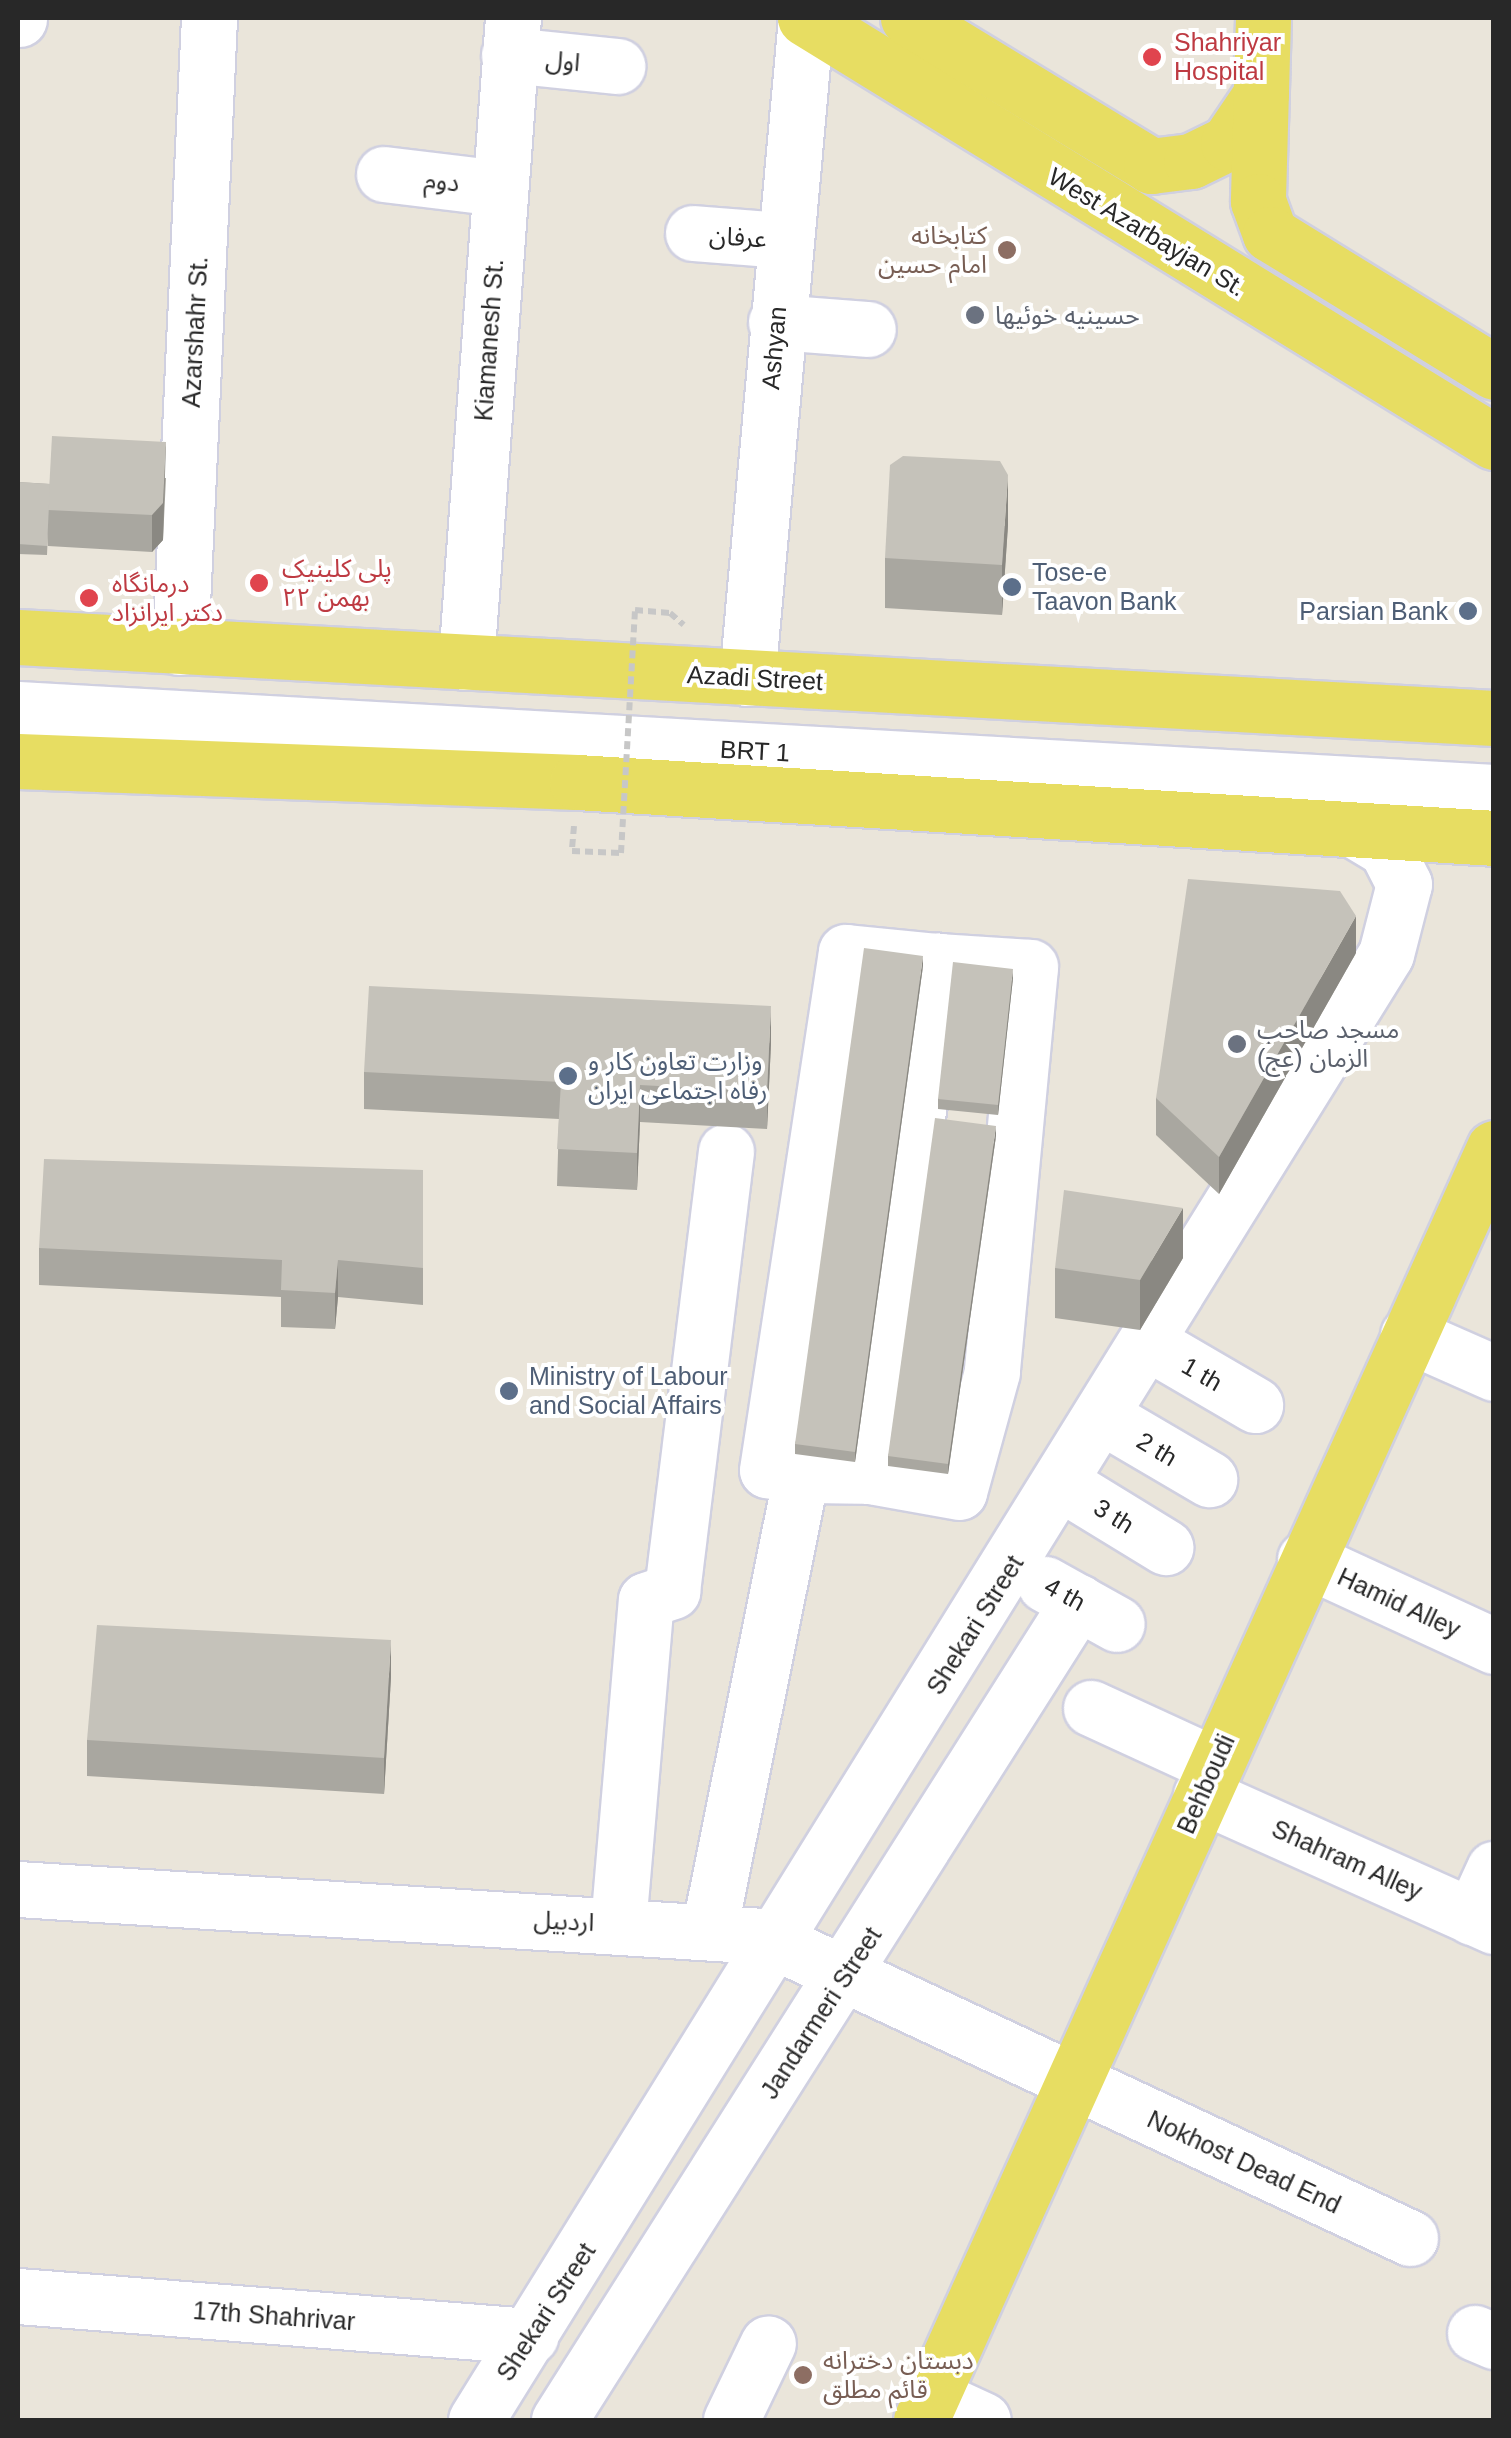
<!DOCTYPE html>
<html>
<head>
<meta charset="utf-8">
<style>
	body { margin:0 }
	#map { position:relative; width:1511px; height:2438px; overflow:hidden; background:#eae5da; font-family:Helvetica,"Noto Sans Arabic",sans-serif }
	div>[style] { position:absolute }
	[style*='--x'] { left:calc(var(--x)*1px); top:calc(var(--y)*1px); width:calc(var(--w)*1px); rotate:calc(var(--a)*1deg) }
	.path>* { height:6px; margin-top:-3px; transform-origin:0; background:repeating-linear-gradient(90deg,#c7c7c7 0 8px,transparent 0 13px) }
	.roads { filter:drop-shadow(2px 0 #d0d0e0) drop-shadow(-2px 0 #d0d0e0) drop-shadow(0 2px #d0d0e0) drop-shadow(0 -2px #d0d0e0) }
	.minor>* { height:55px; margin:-27.5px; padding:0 27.5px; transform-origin:27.5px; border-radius:27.5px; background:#fff }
	.major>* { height:55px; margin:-27.5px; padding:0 27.5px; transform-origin:27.5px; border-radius:27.5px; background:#e7dd62 }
	.path-bridge>* { height:6px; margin-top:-3px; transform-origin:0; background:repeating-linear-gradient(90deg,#c7c7c7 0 8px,transparent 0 13px) }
	.wall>* { inset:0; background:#a9a7a0 }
	.shaded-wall>* { inset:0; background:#8a8882 }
	.building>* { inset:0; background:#c5c2ba }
	.dots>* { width:28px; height:28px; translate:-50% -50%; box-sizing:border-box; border:5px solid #fff; border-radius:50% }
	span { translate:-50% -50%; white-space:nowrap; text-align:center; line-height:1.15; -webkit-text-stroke:8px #fff; paint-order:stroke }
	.health-label { font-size:25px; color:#be3a42 }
	.left { translate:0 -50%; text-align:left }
	.street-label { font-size:25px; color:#282828 }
	.education-label { font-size:25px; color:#785e54 }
	.right { translate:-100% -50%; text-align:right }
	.worship-label { font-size:25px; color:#5b616d }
	.service-label { font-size:25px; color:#4e5e75 }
	.frame { position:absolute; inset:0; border:20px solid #282828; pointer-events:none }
</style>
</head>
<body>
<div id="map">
	<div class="path">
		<div style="--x:635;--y:610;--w:35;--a:5"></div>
		<div style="--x:670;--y:613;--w:18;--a:41"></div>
		<div style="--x:574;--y:826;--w:25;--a:95"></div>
		<div style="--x:572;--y:851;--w:49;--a:2.3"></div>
	</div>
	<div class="roads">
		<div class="minor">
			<div style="--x:18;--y:19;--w:1;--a:0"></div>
			<div style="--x:509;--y:55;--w:109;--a:5.8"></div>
			<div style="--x:384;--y:174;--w:117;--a:6.9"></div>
			<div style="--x:693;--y:233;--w:89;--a:4.5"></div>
			<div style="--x:776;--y:322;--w:92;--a:4.4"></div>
			<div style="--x:180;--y:647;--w:630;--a:-87.36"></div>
			<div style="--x:466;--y:662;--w:646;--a:-85.83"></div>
			<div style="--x:747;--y:678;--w:663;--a:-84.89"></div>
			<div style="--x:18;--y:709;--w:1478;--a:3.22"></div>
			<div style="--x:1408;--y:1335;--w:94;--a:23.8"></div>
			<div style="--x:1149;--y:1343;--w:123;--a:30.3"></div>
			<div style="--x:1105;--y:1418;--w:121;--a:30.4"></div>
			<div style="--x:801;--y:1475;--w:34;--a:-172"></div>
			<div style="--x:767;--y:1470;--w:524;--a:-81.33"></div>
			<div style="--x:846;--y:952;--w:90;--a:5.7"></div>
			<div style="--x:1064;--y:1485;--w:119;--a:31.5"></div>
			<div style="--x:1305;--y:1559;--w:208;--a:24.7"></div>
			<div style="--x:1045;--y:1584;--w:82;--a:29.1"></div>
			<div style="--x:1091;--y:1708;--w:136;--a:24.7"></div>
			<div style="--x:1201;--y:1795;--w:321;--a:24.1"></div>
			<div style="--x:18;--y:1889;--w:746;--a:3.61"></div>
			<div style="--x:763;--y:1936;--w:714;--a:25.02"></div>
			<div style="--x:1472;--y:1917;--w:53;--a:-65.4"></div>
			<div style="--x:618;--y:1925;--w:326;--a:-85.1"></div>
			<div style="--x:646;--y:1600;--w:28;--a:-19"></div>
			<div style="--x:672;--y:1591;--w:443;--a:-83"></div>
			<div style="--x:709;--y:1931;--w:465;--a:-78.6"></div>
			<div style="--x:801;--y:1475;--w:68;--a:0.8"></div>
			<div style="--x:869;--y:1476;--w:520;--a:-82.37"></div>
			<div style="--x:938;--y:961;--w:92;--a:3.7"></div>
			<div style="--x:1030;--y:967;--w:407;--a:95.4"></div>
			<div style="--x:992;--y:1372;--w:124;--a:105.4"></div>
			<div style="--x:959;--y:1492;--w:91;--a:-169.9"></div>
			<div style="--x:18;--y:2296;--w:514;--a:4.47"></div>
			<div style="--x:1475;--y:2333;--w:21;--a:23"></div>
			<div style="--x:931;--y:2396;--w:57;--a:24.8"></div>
			<div style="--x:476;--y:2420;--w:1725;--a:-58.17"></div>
			<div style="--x:1386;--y:954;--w:72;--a:-75.6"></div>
			<div style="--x:1404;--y:884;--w:39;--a:-117"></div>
			<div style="--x:1386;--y:849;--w:39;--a:-149"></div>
			<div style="--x:559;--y:2420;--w:969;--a:-57.61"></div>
			<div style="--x:731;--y:2420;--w:85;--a:-64.3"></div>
		</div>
		<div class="major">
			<div style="--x:805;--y:18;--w:809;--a:31.61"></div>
			<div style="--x:908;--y:18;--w:285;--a:31.3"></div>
			<div style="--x:1151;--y:166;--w:40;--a:-7.1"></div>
			<div style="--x:1191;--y:161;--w:41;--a:-25.9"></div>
			<div style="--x:1228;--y:143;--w:59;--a:-56"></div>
			<div style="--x:1263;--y:18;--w:183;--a:91.6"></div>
			<div style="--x:1258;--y:201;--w:35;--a:70"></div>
			<div style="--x:1270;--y:234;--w:263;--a:31.6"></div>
			<div style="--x:18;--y:637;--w:1478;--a:3.14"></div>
			<div style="--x:18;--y:761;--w:559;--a:2.15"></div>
			<div style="--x:577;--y:782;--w:919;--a:3.49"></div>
			<div style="--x:921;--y:2420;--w:1395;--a:-65.75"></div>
		</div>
	</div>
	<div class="path-bridge">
		<div style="--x:621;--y:853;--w:243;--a:-86.7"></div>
	</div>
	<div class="wall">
		<div style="clip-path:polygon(166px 478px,163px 540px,152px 552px,48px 546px,48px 532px,47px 555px,18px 554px,18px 482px,50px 484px)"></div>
		<div style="clip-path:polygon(1008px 525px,1002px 615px,885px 608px,885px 558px)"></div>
		<div style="clip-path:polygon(1356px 953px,1219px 1194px,1156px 1135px,1156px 1098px)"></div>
		<div style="clip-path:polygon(923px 966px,855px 1462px,795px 1454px,795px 1444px)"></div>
		<div style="clip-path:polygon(1013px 978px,998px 1115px,938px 1109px,938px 1099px)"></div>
		<div style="clip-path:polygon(771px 1043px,767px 1129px,640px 1122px,637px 1190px,557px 1186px,559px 1119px,364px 1109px,364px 1072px)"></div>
		<div style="clip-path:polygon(996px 1136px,948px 1474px,888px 1466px,888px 1456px)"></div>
		<div style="clip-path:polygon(423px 1170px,423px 1305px,338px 1297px,335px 1329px,281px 1327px,281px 1297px,39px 1285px,39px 1248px)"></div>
		<div style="clip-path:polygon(1183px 1258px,1140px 1330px,1055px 1318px,1055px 1268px)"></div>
		<div style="clip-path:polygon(391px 1677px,384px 1794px,87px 1776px,87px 1740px)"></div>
	</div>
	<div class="shaded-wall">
		<div style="clip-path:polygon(166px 442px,163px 540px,152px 552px,152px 515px)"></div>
		<div style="clip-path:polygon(1008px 475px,1008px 525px,1002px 615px,1002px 565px)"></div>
		<div style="clip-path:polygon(1356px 916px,1356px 953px,1219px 1194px,1219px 1157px)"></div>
		<div style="clip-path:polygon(923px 956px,923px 966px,855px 1462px,855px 1452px)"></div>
		<div style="clip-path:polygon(1013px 969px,1013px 978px,998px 1115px,998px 1105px)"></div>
		<div style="clip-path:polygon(771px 1006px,771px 1043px,767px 1129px,767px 1092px)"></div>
		<div style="clip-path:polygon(640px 1085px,640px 1122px,637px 1190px,637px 1153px)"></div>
		<div style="clip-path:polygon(996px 1126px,996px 1136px,948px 1474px,948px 1464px)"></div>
		<div style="clip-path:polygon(1183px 1208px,1183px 1258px,1140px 1330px,1140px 1280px)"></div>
		<div style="clip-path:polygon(338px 1260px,338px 1297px,335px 1329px,335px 1293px)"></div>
		<div style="clip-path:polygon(391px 1640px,391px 1677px,384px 1794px,384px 1758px)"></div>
	</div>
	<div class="building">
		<div style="clip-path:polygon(52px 436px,166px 442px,163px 503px,152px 515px,48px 510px)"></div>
		<div style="clip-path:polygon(903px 456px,1000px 461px,1008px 475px,1002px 565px,885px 558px,890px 465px)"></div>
		<div style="clip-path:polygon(18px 482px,50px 484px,47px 546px,18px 544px)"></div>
		<div style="clip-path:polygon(1188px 879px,1340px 891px,1356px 916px,1219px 1157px,1156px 1098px)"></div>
		<div style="clip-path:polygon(864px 948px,923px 956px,855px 1452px,795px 1444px)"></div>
		<div style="clip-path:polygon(953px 962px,1013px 969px,998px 1105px,938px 1099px)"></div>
		<div style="clip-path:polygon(369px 986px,771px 1006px,767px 1092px,640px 1085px,637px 1153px,557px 1149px,561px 1082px,364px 1072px)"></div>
		<div style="clip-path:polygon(935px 1118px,996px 1126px,948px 1464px,888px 1456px)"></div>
		<div style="clip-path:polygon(44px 1159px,423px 1170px,423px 1268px,338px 1260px,335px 1293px,281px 1290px,282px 1260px,39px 1248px)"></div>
		<div style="clip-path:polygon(1064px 1190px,1183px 1208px,1140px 1280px,1055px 1268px)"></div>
		<div style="clip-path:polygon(97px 1625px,391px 1640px,384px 1758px,87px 1740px)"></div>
	</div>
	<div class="dots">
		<div style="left:1152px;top:57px;background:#e0444e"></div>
		<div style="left:1007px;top:250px;background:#8d6e63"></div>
		<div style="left:975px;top:315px;background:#6b7280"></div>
		<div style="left:259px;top:583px;background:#e0444e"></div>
		<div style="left:1012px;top:587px;background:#5c6f8a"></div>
		<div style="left:89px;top:598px;background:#e0444e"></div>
		<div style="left:1468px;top:611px;background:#5c6f8a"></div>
		<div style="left:1237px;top:1044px;background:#6b7280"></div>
		<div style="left:568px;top:1076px;background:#5c6f8a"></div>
		<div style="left:509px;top:1391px;background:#5c6f8a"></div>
		<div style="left:803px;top:2375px;background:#8d6e63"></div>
	</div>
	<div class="health-label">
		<span class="left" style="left:1174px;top:57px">Shahriyar<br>Hospital</span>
		<span class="left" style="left:282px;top:583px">پلی کلینیک<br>۲۲ بهمن</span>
		<span class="left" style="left:112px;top:598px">درمانگاه<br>دکتر ایرانزاد</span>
	</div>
	<div class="street-label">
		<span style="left:563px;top:61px;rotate:6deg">اول</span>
		<span style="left:442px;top:181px;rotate:7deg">دوم</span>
		<span style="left:1147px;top:232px;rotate:31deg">West Azarbayjan St.</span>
		<span style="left:738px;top:237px;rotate:4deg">عرفان</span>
		<span style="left:195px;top:332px;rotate:-87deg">Azarshahr St.</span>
		<span style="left:489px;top:340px;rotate:-86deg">Kiamanesh St.</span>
		<span style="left:774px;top:348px;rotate:-85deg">Ashyan</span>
		<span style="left:755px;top:678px;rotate:3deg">Azadi Street</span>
		<span style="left:755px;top:751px;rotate:3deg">BRT 1</span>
		<span style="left:1202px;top:1374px;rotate:30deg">1 th</span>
		<span style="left:1157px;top:1449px;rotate:31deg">2 th</span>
		<span style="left:1114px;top:1516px;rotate:32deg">3 th</span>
		<span style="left:1065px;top:1594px;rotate:29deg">4 th</span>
		<span style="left:1399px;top:1603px;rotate:25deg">Hamid Alley</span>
		<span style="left:975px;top:1625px;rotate:-58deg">Shekari Street</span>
		<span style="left:1206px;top:1784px;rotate:-66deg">Behboudi</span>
		<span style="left:1347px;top:1860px;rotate:24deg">Shahram Alley</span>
		<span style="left:564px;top:1921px;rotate:3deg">اردبیل</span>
		<span style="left:821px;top:2013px;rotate:-57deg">Jandarmeri Street</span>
		<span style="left:1244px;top:2162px;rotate:25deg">Nokhost Dead End</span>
		<span style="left:546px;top:2312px;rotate:-57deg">Shekari Street</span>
		<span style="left:274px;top:2316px;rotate:4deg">17th Shahrivar</span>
	</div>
	<div class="education-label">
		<span class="right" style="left:987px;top:250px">کتابخانه<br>امام حسین</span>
		<span class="left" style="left:823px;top:2375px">دبستان دخترانه<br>قائم مطلق</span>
	</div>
	<div class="worship-label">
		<span class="left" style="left:995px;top:315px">حسینیه خوئیها</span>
		<span class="left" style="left:1257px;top:1044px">مسجد صاحب<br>الزمان (عج)</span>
	</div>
	<div class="service-label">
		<span class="left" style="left:1032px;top:587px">Tose-e<br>Taavon Bank</span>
		<span class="right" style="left:1448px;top:611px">Parsian Bank</span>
		<span class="left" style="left:588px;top:1076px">وزارت تعاون کار و<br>رفاه اجتماعی ایران</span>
		<span class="left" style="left:529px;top:1391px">Ministry of Labour<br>and Social Affairs</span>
	</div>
	<div class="frame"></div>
</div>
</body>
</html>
